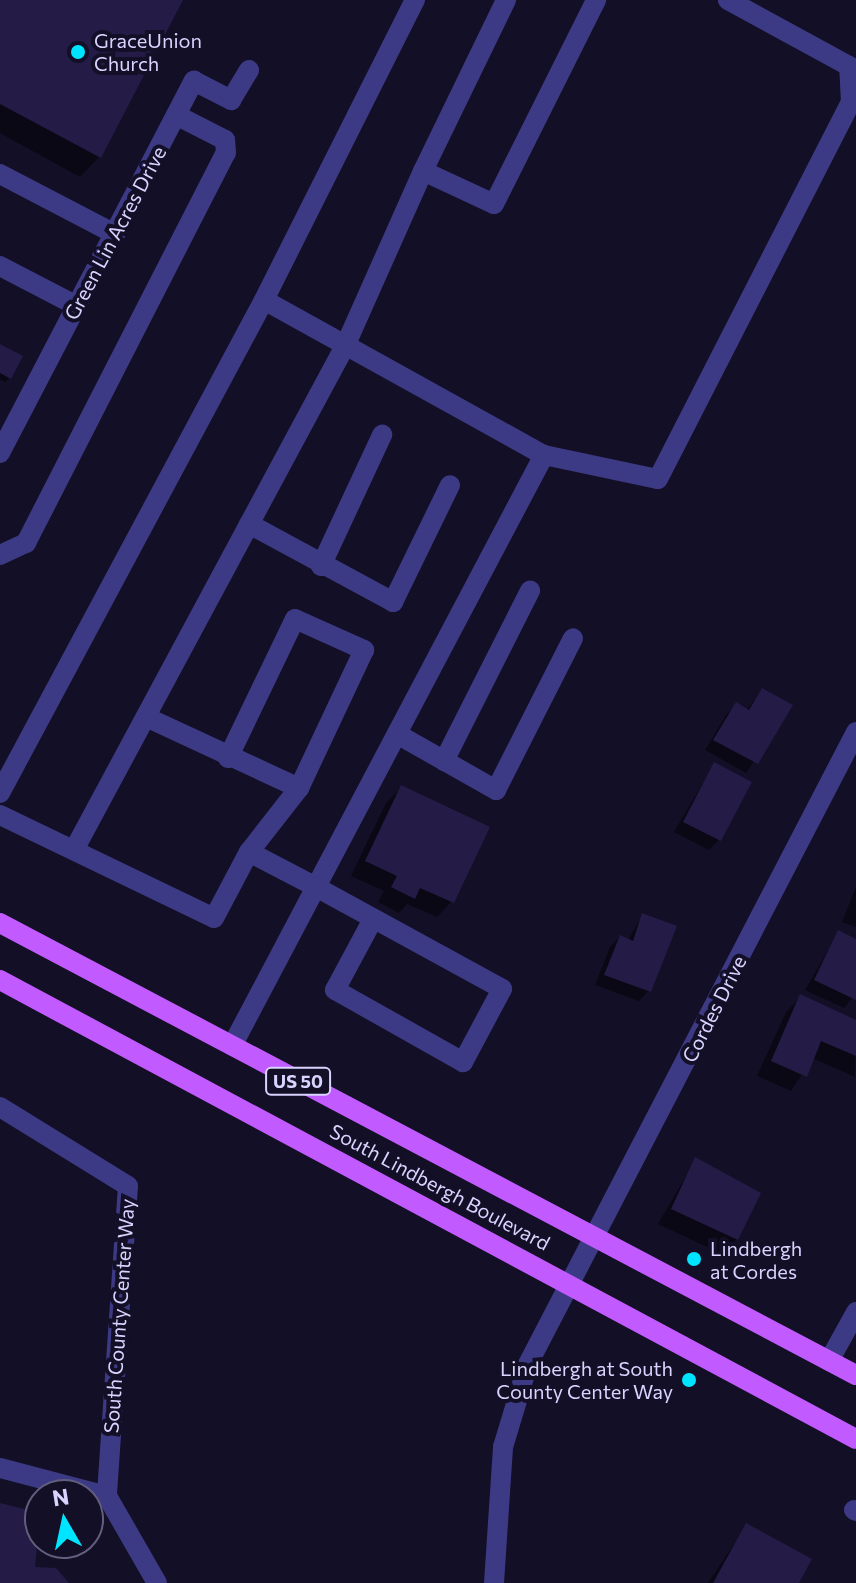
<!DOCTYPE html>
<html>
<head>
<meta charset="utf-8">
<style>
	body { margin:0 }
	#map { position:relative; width:856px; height:1583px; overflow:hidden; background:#130f26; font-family:Commissioner,sans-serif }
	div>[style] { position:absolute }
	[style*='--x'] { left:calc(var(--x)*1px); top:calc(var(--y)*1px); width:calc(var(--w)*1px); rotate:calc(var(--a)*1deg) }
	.shadow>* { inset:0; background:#0007 }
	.building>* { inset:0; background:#241b47 }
	.minor>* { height:20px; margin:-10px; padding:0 10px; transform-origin:10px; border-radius:10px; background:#3d3a85 }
	.major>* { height:20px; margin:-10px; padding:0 10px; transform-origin:10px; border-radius:10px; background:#c25bff }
	.dots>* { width:22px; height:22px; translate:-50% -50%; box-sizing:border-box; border:4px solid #130f26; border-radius:50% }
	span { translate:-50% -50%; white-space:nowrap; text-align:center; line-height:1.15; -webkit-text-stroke:8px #130f26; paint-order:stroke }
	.shield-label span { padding:2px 6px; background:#130f26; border:2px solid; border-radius:6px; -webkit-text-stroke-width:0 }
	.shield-label { font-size:18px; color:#d9d4ff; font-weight:700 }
	.poi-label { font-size:20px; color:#d9d4ff }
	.left { translate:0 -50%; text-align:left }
	.right { translate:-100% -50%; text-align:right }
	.street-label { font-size:20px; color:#d9d4ff }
	.north { position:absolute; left:24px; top:1479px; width:80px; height:80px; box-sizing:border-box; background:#130f26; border:2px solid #625e7d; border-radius:50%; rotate:351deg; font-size:22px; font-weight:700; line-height:32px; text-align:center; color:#d9d4ff }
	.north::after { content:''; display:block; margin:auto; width:28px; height:36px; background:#00e5ff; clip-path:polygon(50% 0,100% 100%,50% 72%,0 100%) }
</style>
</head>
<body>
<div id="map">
	<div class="shadow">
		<div style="clip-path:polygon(0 0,181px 0,99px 157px,80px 177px,0 133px)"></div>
		<div style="clip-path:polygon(0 346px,10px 378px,5px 382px,0 379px)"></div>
		<div style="clip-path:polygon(762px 690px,790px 706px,746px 773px,705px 750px,726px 715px,736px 705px,746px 711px)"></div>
		<div style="clip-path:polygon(714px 764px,719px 840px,709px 850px,674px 832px)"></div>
		<div style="clip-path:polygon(401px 788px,452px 901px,437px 917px,407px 904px,399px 913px,378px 902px,384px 891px,351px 876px,386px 803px)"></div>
		<div style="clip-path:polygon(856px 887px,856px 927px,842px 922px)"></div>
		<div style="clip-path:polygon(643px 915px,649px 990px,639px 1001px,595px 985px,610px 947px,620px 937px,628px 940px)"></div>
		<div style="clip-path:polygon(839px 932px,856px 941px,856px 993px,844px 1008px,805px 990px)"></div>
		<div style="clip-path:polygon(801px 997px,856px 1022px,855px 1077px,812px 1058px,791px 1091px,757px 1076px,786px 1012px)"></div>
		<div style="clip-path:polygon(696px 1159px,737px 1239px,722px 1254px,658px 1224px)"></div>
		<div style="clip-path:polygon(0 1505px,40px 1515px,33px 1569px,66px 1583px,0 1583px)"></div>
		<div style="clip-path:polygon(746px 1526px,797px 1583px,708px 1583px)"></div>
	</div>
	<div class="building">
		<div style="clip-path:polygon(0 0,183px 0,101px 158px,0 104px)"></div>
		<div style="clip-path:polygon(0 344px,23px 356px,11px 379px,0 373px)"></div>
		<div style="clip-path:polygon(762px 688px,793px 705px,758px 764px,713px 740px,736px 702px,749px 710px)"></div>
		<div style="clip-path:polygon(714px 762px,752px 782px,721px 841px,683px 822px)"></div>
		<div style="clip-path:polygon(401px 785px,490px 827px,454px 903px,420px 888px,415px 899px,391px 887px,397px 876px,365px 861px)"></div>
		<div style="clip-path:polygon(642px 913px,677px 926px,651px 992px,604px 975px,620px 935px,633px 941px)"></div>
		<div style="clip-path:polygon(838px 930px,856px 939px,856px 1000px,814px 980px)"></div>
		<div style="clip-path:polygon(800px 994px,856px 1020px,856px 1056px,821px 1041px,807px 1077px,771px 1061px)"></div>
		<div style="clip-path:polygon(695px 1157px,761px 1193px,738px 1240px,671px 1209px)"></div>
		<div style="clip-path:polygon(0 1503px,40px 1513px,35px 1567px,56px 1568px,69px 1583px,0 1583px)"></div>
		<div style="clip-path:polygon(746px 1523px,812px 1559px,799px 1583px,713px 1583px)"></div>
	</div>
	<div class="minor">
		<div style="--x:423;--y:171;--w:190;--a:-64.1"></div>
		<div style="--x:0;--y:174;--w:130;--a:27.6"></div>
		<div style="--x:0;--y:266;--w:87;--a:27.5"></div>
		<div style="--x:264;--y:300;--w:336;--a:-63.3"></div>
		<div style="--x:0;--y:453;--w:420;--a:-62.5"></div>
		<div style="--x:194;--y:81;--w:42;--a:27.2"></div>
		<div style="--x:231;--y:100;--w:35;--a:-59"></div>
		<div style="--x:544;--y:455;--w:116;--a:11.9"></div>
		<div style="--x:658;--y:479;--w:424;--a:-62.9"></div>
		<div style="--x:851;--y:102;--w:36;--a:-93"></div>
		<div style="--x:849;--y:66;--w:138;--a:-151.4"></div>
		<div style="--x:249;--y:524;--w:164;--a:28.4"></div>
		<div style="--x:393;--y:602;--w:130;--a:-64"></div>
		<div style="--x:0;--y:555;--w:29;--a:-25"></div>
		<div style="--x:26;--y:543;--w:438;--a:-62.9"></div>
		<div style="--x:226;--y:153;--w:13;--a:-94"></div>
		<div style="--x:225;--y:140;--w:55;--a:-153"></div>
		<div style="--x:321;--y:566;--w:145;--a:-65"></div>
		<div style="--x:146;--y:717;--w:169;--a:24.9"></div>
		<div style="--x:397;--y:734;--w:114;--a:29.5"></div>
		<div style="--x:496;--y:790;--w:170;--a:-63.1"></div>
		<div style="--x:228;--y:758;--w:154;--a:-64.3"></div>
		<div style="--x:295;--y:619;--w:76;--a:24.2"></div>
		<div style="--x:364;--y:650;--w:153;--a:115.2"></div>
		<div style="--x:299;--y:788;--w:81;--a:128"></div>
		<div style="--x:444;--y:761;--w:191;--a:-63.2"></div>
		<div style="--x:0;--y:793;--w:559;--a:-61.83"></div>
		<div style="--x:264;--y:300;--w:320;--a:29"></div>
		<div style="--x:544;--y:455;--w:668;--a:117.83"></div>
		<div style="--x:0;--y:815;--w:237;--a:25.7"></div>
		<div style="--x:214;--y:918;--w:75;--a:-62.1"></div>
		<div style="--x:249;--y:852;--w:76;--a:27.6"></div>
		<div style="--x:316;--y:887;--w:212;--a:28.7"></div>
		<div style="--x:502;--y:989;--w:83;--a:118.1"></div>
		<div style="--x:463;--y:1062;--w:147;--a:-150.6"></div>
		<div style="--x:335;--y:990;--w:76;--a:-61.8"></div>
		<div style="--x:74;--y:850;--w:574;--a:-61.74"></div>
		<div style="--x:346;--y:344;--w:189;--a:-66"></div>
		<div style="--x:423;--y:171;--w:78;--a:24.9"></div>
		<div style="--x:494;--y:204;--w:228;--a:-63.4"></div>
		<div style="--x:0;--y:1107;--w:150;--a:31.7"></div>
		<div style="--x:128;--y:1186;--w:311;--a:93.9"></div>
		<div style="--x:107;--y:1496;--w:100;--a:60.1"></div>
		<div style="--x:829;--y:1361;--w:56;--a:-61.1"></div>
		<div style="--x:0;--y:1468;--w:111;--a:14.7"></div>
		<div style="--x:854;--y:1510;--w:2;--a:27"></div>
		<div style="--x:494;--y:1583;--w:136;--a:-86.2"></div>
		<div style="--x:503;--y:1447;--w:87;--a:-73.2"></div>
		<div style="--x:528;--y:1364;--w:712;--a:-62.57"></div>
	</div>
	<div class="major">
		<div style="--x:0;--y:923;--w:968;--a:27.84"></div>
		<div style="--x:0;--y:980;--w:971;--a:28.2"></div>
	</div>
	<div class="dots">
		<div style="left:78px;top:52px;background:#00e5ff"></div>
		<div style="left:694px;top:1259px;background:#00e5ff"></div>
		<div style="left:689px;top:1380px;background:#00e5ff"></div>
	</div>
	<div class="shield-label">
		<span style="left:298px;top:1081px">US 50</span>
	</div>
	<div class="poi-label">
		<span class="left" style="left:94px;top:52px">GraceUnion<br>Church</span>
		<span class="left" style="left:710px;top:1260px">Lindbergh<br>at Cordes</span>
		<span class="right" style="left:673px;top:1380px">Lindbergh at South<br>County Center Way</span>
	</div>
	<div class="street-label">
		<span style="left:115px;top:233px;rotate:-62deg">Green Lin Acres Drive</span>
		<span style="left:714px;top:1009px;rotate:-63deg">Cordes Drive</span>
		<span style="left:440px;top:1187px;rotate:28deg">South Lindbergh Boulevard</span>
		<span style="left:119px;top:1316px;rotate:-86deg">South County Center Way</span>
	</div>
	<div class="north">N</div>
</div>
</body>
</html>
